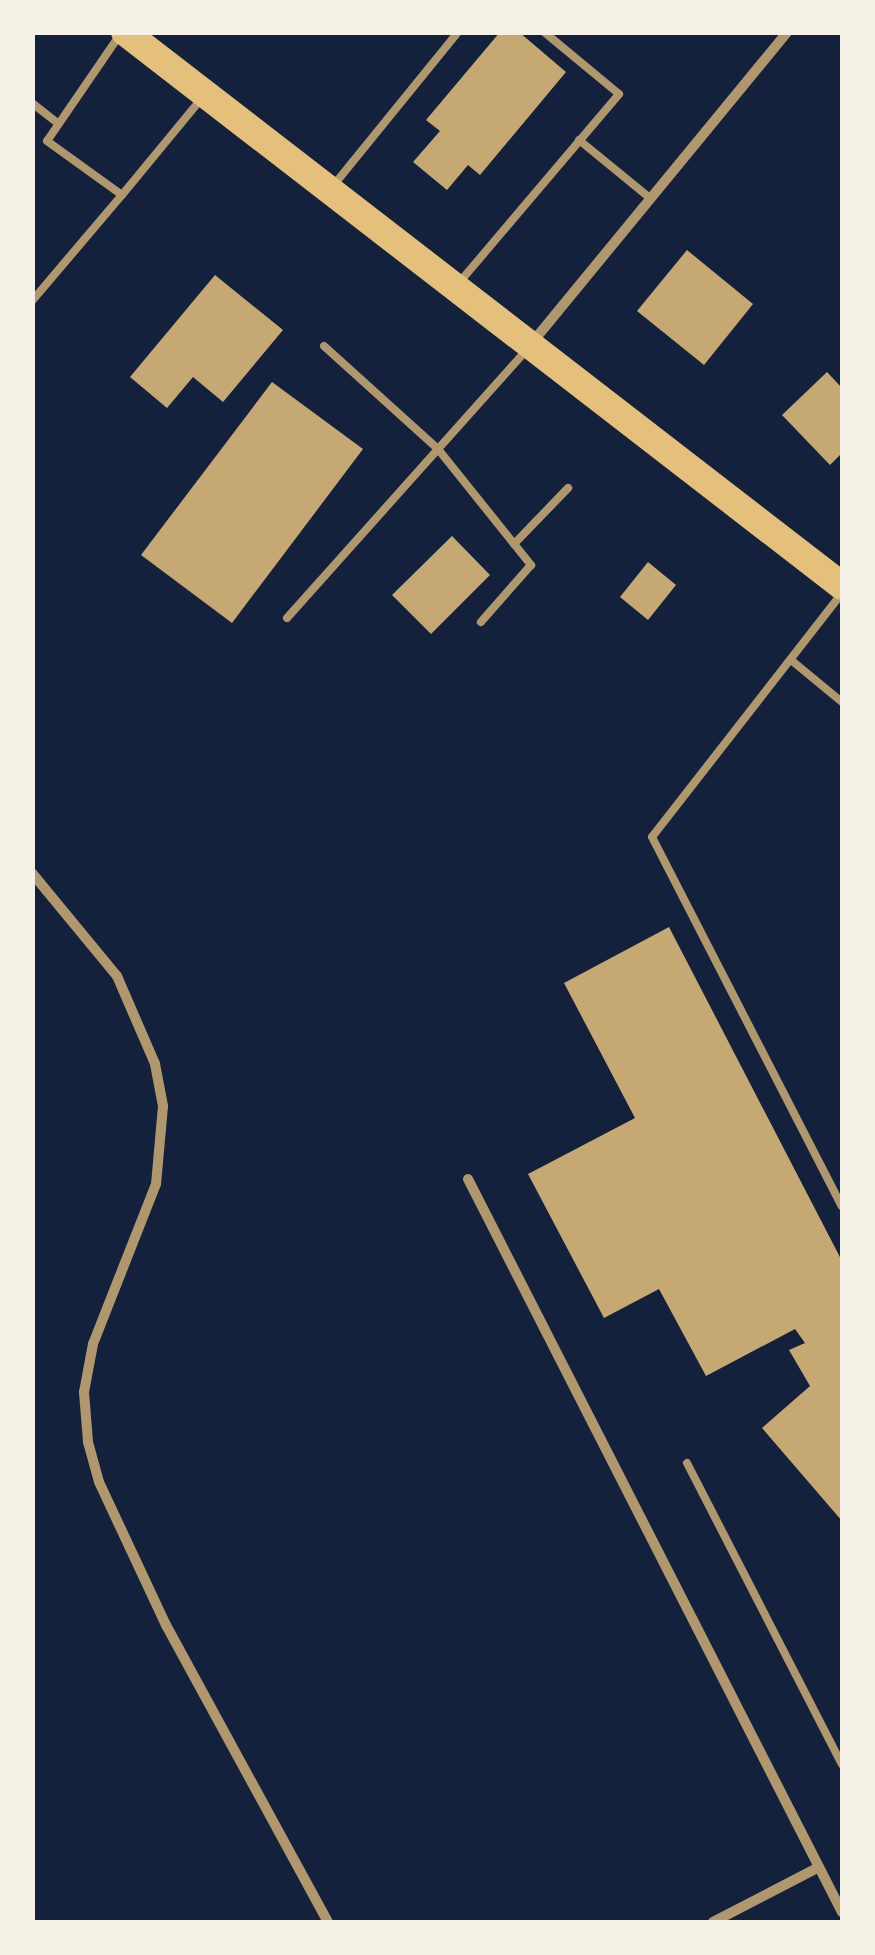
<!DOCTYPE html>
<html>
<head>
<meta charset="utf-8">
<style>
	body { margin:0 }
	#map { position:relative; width:875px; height:1955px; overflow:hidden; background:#14213d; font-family:"PT Serif",serif }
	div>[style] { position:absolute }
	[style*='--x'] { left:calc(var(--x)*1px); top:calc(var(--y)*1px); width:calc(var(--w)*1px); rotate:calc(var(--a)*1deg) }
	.building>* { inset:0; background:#c6a872 }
	.service>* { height:8px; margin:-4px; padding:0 4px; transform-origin:4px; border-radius:4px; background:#b1986c }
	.minor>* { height:10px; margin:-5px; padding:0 5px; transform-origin:5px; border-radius:5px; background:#b1986c }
	.trunk>* { height:28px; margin:-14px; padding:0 14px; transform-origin:14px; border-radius:14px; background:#e5c07b }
	span { translate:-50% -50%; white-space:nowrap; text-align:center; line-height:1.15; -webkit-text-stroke:8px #f6f1e7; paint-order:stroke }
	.frame { position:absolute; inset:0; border:35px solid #f6f1e7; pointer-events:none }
</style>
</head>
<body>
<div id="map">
	<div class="building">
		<div style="clip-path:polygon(500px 32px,519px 32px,566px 72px,480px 175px,468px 165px,447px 190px,413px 162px,440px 131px,426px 120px)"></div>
		<div style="clip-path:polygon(687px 250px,753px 304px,704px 365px,637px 311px)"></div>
		<div style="clip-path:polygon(215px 275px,283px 330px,223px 402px,193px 377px,167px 408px,130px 377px)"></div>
		<div style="clip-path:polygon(827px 372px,842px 388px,842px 453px,830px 465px,782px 415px)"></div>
		<div style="clip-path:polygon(272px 382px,363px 449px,232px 623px,141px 555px)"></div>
		<div style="clip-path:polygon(452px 536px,490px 575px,431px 634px,392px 595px)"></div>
		<div style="clip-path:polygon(648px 562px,676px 585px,648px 620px,620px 597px)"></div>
		<div style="clip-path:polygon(669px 927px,842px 1261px,842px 1521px,762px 1428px,810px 1386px,789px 1350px,805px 1343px,795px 1329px,706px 1376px,659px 1289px,604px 1318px,528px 1174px,635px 1118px,564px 983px)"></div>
	</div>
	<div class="service">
		<div style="--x:119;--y:36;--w:127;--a:124.4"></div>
		<div style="--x:47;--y:141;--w:92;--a:35.8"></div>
		<div style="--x:122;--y:195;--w:126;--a:-50.5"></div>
		<div style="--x:32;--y:103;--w:33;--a:38"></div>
		<div style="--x:579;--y:140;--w:93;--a:39.3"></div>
		<div style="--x:333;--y:186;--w:198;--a:-50.9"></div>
		<div style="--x:458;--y:284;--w:249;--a:-49.7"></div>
		<div style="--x:619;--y:94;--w:97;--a:-140.4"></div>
		<div style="--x:32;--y:301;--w:139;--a:-49.7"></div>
		<div style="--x:324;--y:346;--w:154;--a:42.1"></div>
		<div style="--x:438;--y:449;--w:149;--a:51.3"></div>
		<div style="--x:531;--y:565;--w:76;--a:131.3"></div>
		<div style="--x:514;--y:544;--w:78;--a:-46"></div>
		<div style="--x:842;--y:593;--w:309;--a:127.9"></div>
		<div style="--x:652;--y:837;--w:415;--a:62.8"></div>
		<div style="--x:287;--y:618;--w:362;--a:-48.2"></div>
		<div style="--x:791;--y:660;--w:66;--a:39.5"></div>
		<div style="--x:687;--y:1463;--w:339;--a:62.8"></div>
	</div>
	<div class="minor">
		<div style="--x:531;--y:344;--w:404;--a:-50.6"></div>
		<div style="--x:32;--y:873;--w:134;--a:50.5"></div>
		<div style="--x:117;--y:976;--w:96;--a:66.6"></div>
		<div style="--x:155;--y:1064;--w:43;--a:79.2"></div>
		<div style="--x:163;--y:1106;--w:78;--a:95.1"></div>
		<div style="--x:156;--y:1184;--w:172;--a:111.5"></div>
		<div style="--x:93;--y:1344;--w:49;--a:100.6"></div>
		<div style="--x:84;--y:1392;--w:50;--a:85.4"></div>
		<div style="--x:88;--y:1442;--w:41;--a:74.6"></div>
		<div style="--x:99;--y:1482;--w:158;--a:64.9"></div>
		<div style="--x:166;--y:1625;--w:338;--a:61.4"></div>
		<div style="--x:468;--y:1179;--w:823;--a:62.97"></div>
		<div style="--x:713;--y:1922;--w:119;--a:-27.4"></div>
	</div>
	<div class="trunk">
		<div style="--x:125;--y:32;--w:906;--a:37.69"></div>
	</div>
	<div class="frame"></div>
</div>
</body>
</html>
